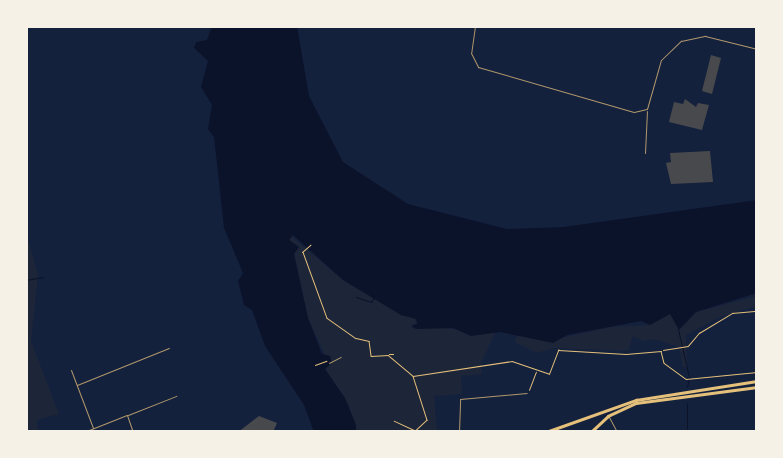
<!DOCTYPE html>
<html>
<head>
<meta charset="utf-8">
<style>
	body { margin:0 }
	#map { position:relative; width:783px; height:458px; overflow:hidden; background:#14213d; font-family:Bitter,serif }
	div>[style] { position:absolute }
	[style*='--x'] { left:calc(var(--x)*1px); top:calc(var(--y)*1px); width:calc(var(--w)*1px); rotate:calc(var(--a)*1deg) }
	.green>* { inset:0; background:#1d2539 }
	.water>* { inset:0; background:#0b132b }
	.stream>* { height:1px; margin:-0.5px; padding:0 0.5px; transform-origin:0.5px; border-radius:0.5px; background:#0b132b }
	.building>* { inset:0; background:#48494c }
	.path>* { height:0.5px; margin:-0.25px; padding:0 0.25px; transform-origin:0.25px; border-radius:0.25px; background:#e5c07b }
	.service>* { height:0.5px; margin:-0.25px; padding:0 0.25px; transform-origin:0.25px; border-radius:0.25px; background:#b1986c }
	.minor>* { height:1px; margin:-0.5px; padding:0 0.5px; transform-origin:0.5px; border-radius:0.5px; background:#b1986c }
	.trunk>* { height:2.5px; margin:-1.25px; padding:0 1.25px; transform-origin:1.25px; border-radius:1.25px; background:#e5c07b }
	span { translate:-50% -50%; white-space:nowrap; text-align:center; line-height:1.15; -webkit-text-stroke:5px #f6f1e7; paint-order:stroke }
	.frame { position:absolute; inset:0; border:28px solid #f6f1e7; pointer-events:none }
</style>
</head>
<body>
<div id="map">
	<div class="green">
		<div style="clip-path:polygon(26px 232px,38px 275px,31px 341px,59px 414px,37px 420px,37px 432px,26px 432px)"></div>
		<div style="clip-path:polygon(291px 236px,343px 280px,403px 316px,412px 316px,418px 323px,412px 325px,495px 333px,481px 363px,482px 374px,461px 376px,462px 394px,434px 396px,437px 432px,356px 432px,349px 406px,325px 369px,326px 357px,308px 318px,294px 253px,299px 247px,289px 240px)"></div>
		<div style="clip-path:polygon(757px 296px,757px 306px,720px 317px,686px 335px,687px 367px,683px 367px,679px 347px,654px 339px,643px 341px,633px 336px,628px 351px,554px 348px,537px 353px,514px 342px,518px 335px,551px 340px,611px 327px,650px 325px,670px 314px,682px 326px,696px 312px)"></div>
	</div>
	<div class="water">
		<div style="clip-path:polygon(212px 26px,297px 26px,309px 96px,343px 162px,408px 204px,507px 229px,563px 227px,757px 200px,757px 293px,696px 312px,679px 330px,670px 314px,650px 325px,641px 321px,567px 335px,553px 343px,500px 332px,471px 336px,453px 328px,416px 329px,411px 326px,417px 324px,416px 319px,401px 315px,343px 280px,293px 235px,289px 240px,299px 247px,294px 254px,308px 318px,322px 354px,330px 356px,332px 363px,325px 369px,345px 398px,356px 425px,356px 432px,314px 432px,304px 405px,265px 346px,252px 310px,244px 305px,238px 281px,243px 273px,224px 228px,214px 137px,208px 129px,212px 105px,201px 87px,208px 61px,194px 48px,196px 42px,207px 40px)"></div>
	</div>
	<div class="stream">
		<div style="--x:26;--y:280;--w:17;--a:-10"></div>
		<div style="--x:356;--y:297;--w:16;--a:18"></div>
		<div style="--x:371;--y:302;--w:6;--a:-59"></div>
		<div style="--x:678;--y:329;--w:49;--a:77.1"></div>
		<div style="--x:689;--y:377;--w:10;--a:101"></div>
		<div style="--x:687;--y:403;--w:29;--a:90"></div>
	</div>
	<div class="building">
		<div style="clip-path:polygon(711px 55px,721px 58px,712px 94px,702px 91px)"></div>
		<div style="clip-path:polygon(685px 99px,696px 107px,698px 103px,709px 105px,702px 130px,669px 122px,674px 102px,683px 104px)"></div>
		<div style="clip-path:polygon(710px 151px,713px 182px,671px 184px,666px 163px,671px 162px,670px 153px)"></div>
		<div style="clip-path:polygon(259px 416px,277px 423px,273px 432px,238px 432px)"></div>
	</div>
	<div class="path">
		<div style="--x:311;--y:245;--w:11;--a:139"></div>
		<div style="--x:303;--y:252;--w:70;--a:70"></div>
		<div style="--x:327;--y:318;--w:35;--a:35"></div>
		<div style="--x:356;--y:338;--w:13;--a:13"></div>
		<div style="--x:369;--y:341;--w:15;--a:82"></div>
		<div style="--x:371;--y:356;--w:17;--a:-3"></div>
		<div style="--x:388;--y:355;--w:33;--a:40"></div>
		<div style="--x:413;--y:376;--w:46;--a:72.3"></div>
		<div style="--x:427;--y:420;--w:16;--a:137"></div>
		<div style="--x:415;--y:431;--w:23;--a:-155"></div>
		<div style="--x:663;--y:350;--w:25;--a:-9"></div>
		<div style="--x:688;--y:346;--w:17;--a:-50"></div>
		<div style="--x:699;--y:333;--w:39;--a:-31"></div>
		<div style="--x:732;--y:313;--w:25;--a:-5"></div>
		<div style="--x:389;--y:354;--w:5;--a:0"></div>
		<div style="--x:315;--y:365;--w:12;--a:-20"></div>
		<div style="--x:413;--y:376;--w:100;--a:-8.6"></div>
		<div style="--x:512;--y:361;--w:39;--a:19"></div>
		<div style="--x:549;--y:374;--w:26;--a:-69"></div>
		<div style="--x:558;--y:350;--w:68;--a:3.4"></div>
		<div style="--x:626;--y:354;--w:35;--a:-5"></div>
		<div style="--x:661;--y:351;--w:12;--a:76"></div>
		<div style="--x:664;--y:363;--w:27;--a:36"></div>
		<div style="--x:686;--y:379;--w:71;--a:-5.6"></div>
		<div style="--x:529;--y:390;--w:19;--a:-69"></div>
	</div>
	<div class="service">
		<div style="--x:329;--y:363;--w:13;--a:-27"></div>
	</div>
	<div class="minor">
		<div style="--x:475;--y:26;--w:27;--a:98"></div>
		<div style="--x:471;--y:53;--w:16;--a:63"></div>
		<div style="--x:478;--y:67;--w:162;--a:16.1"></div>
		<div style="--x:634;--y:112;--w:13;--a:-13"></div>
		<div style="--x:647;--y:109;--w:51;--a:-74.1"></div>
		<div style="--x:661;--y:60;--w:28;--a:-44"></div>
		<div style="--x:681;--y:41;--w:25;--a:-12"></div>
		<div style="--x:705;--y:36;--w:54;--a:14"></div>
		<div style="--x:645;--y:153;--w:42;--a:-87.3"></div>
		<div style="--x:71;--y:370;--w:62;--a:69.2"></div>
		<div style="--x:77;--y:385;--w:99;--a:-21.9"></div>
		<div style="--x:128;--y:415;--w:52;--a:-21.6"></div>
		<div style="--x:609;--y:417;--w:17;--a:62"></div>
		<div style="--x:84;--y:432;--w:46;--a:-21.6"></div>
		<div style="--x:127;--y:415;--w:18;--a:71"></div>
		<div style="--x:459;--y:432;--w:33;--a:-88"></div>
		<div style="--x:460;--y:399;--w:67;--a:-5.1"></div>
	</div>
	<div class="trunk">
		<div style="--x:546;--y:432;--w:96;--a:-19.6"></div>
		<div style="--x:636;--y:400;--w:122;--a:-8.9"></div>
		<div style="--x:591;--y:432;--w:23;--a:-43"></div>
		<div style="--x:608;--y:416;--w:31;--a:-25"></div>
		<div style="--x:636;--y:403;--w:122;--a:-7.5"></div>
	</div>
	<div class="frame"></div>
</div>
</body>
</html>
